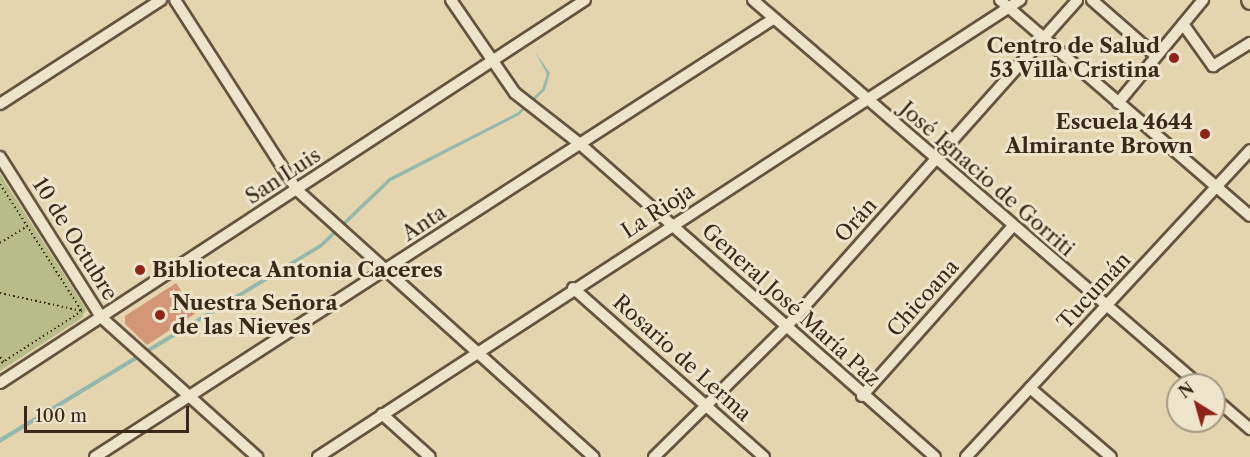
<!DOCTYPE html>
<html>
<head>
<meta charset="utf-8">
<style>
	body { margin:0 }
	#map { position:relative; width:1250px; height:457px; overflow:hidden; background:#e4d5af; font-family:"Libre Caslon Text",serif }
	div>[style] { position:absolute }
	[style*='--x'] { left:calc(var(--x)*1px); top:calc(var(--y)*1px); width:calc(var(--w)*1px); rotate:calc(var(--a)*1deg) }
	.green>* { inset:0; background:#b8bc88 }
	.water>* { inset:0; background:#95b8ad }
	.building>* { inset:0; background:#d39778 }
	.path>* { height:2px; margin-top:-1px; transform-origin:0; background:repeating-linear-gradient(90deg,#3c281a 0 1.5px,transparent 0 4.5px) }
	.roads { filter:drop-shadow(2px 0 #66533f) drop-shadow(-2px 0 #66533f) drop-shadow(0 2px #66533f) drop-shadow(0 -2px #66533f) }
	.minor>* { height:10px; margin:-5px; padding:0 5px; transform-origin:5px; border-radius:5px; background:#ede4cb }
	.major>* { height:14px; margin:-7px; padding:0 7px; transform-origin:7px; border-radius:7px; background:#e4d5af }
	.dots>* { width:16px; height:16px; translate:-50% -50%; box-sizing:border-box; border:3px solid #ede4cb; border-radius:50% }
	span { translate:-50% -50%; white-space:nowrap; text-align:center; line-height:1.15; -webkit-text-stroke:6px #ede4cb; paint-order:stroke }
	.poi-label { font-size:21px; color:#3c281a; font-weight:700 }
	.right { translate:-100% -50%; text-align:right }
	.left { translate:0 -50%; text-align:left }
	.street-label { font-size:21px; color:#3c281a }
	.north { position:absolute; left:1166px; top:373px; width:60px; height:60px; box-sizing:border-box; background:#ede4cb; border:2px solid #a69984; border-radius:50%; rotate:323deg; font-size:16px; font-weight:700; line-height:24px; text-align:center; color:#3c281a }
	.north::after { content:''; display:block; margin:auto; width:21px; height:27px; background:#8f2418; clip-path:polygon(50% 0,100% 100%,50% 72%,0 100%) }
	.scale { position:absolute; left:24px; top:406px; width:165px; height:27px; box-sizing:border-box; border:3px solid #3c281a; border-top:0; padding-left:8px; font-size:18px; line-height:21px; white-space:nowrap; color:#3c281a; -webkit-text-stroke:4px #ede4cb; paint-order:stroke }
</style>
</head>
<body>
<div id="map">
	<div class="green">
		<div style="clip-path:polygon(0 174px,86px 309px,82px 318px,0 371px)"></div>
	</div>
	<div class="water">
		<div style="clip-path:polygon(535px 52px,550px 73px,545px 90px,519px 115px,391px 181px,322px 247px,0 443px,0 438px,320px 244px,389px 178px,517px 113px,542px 89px,547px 74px)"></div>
	</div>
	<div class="building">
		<div style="clip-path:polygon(176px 283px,196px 313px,147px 345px,125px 324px,125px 316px)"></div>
	</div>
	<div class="path">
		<div style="--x:0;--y:184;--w:151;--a:57.2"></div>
		<div style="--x:82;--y:311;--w:98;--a:147.1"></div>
		<div style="--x:0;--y:243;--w:32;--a:-32"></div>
		<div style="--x:0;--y:293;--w:84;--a:12.4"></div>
		<div style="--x:0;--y:357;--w:6;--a:51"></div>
	</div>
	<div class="roads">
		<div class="minor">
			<div style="--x:175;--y:0;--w:226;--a:57.3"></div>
			<div style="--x:297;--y:190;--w:399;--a:42"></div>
			<div style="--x:451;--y:0;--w:113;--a:55.5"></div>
			<div style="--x:515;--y:93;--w:83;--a:38.1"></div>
			<div style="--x:580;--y:144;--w:473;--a:41.4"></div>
			<div style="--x:753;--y:0;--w:589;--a:40.8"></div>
			<div style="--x:1000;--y:0;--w:330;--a:40.8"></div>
			<div style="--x:1092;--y:0;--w:85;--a:41.2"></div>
			<div style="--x:1183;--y:24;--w:52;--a:54.5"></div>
			<div style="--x:1213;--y:66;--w:44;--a:-31.9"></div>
			<div style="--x:1118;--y:103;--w:134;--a:-50.5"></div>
			<div style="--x:0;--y:104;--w:192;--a:-32.9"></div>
			<div style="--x:0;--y:157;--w:189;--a:57.7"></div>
			<div style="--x:101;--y:317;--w:210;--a:41.9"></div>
			<div style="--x:573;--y:288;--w:255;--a:41.5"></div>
			<div style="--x:0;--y:383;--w:699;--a:-33.21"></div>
			<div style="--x:1030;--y:388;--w:106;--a:40.4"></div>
			<div style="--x:862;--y:396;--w:226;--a:-48.4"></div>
			<div style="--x:1214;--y:398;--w:48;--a:40.7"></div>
			<div style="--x:382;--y:414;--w:64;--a:41.9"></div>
			<div style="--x:95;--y:457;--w:807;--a:-32.86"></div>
			<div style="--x:318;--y:457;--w:838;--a:-33.06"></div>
			<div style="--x:654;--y:457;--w:187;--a:-44.6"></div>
			<div style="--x:787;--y:326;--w:436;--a:-48.3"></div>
			<div style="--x:966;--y:457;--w:418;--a:-47.2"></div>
		</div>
		<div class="major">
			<div style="--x:1249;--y:0;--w:2;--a:63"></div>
		</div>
	</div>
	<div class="dots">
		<div style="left:1174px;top:58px;background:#8f2418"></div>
		<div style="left:1205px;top:134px;background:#8f2418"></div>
		<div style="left:140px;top:270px;background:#8f2418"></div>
		<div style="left:160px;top:315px;background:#8f2418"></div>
	</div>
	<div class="poi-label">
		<span class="right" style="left:1160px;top:58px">Centro de Salud<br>53 Villa Cristina</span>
		<span class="right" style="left:1193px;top:134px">Escuela 4644<br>Almirante Brown</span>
		<span class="left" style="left:152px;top:270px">Biblioteca Antonia Caceres</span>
		<span class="left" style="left:172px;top:315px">Nuestra Señora<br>de las Nieves</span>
	</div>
	<div class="street-label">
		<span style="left:283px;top:176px;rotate:-33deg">San Luis</span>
		<span style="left:987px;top:179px;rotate:41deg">José Ignacio de Gorriti</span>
		<span style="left:658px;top:211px;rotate:-33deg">La Rioja</span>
		<span style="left:856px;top:220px;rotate:-48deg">Orán</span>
		<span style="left:424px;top:223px;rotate:-33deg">Anta</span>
		<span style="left:75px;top:239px;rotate:58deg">10 de Octubre</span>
		<span style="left:1094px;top:291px;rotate:-47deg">Tucumán</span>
		<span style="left:923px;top:298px;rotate:-48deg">Chicoana</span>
		<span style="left:791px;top:305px;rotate:42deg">General José María Paz</span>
		<span style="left:682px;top:358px;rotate:42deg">Rosario de Lerma</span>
	</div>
	<div class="north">N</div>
	<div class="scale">100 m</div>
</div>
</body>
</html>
